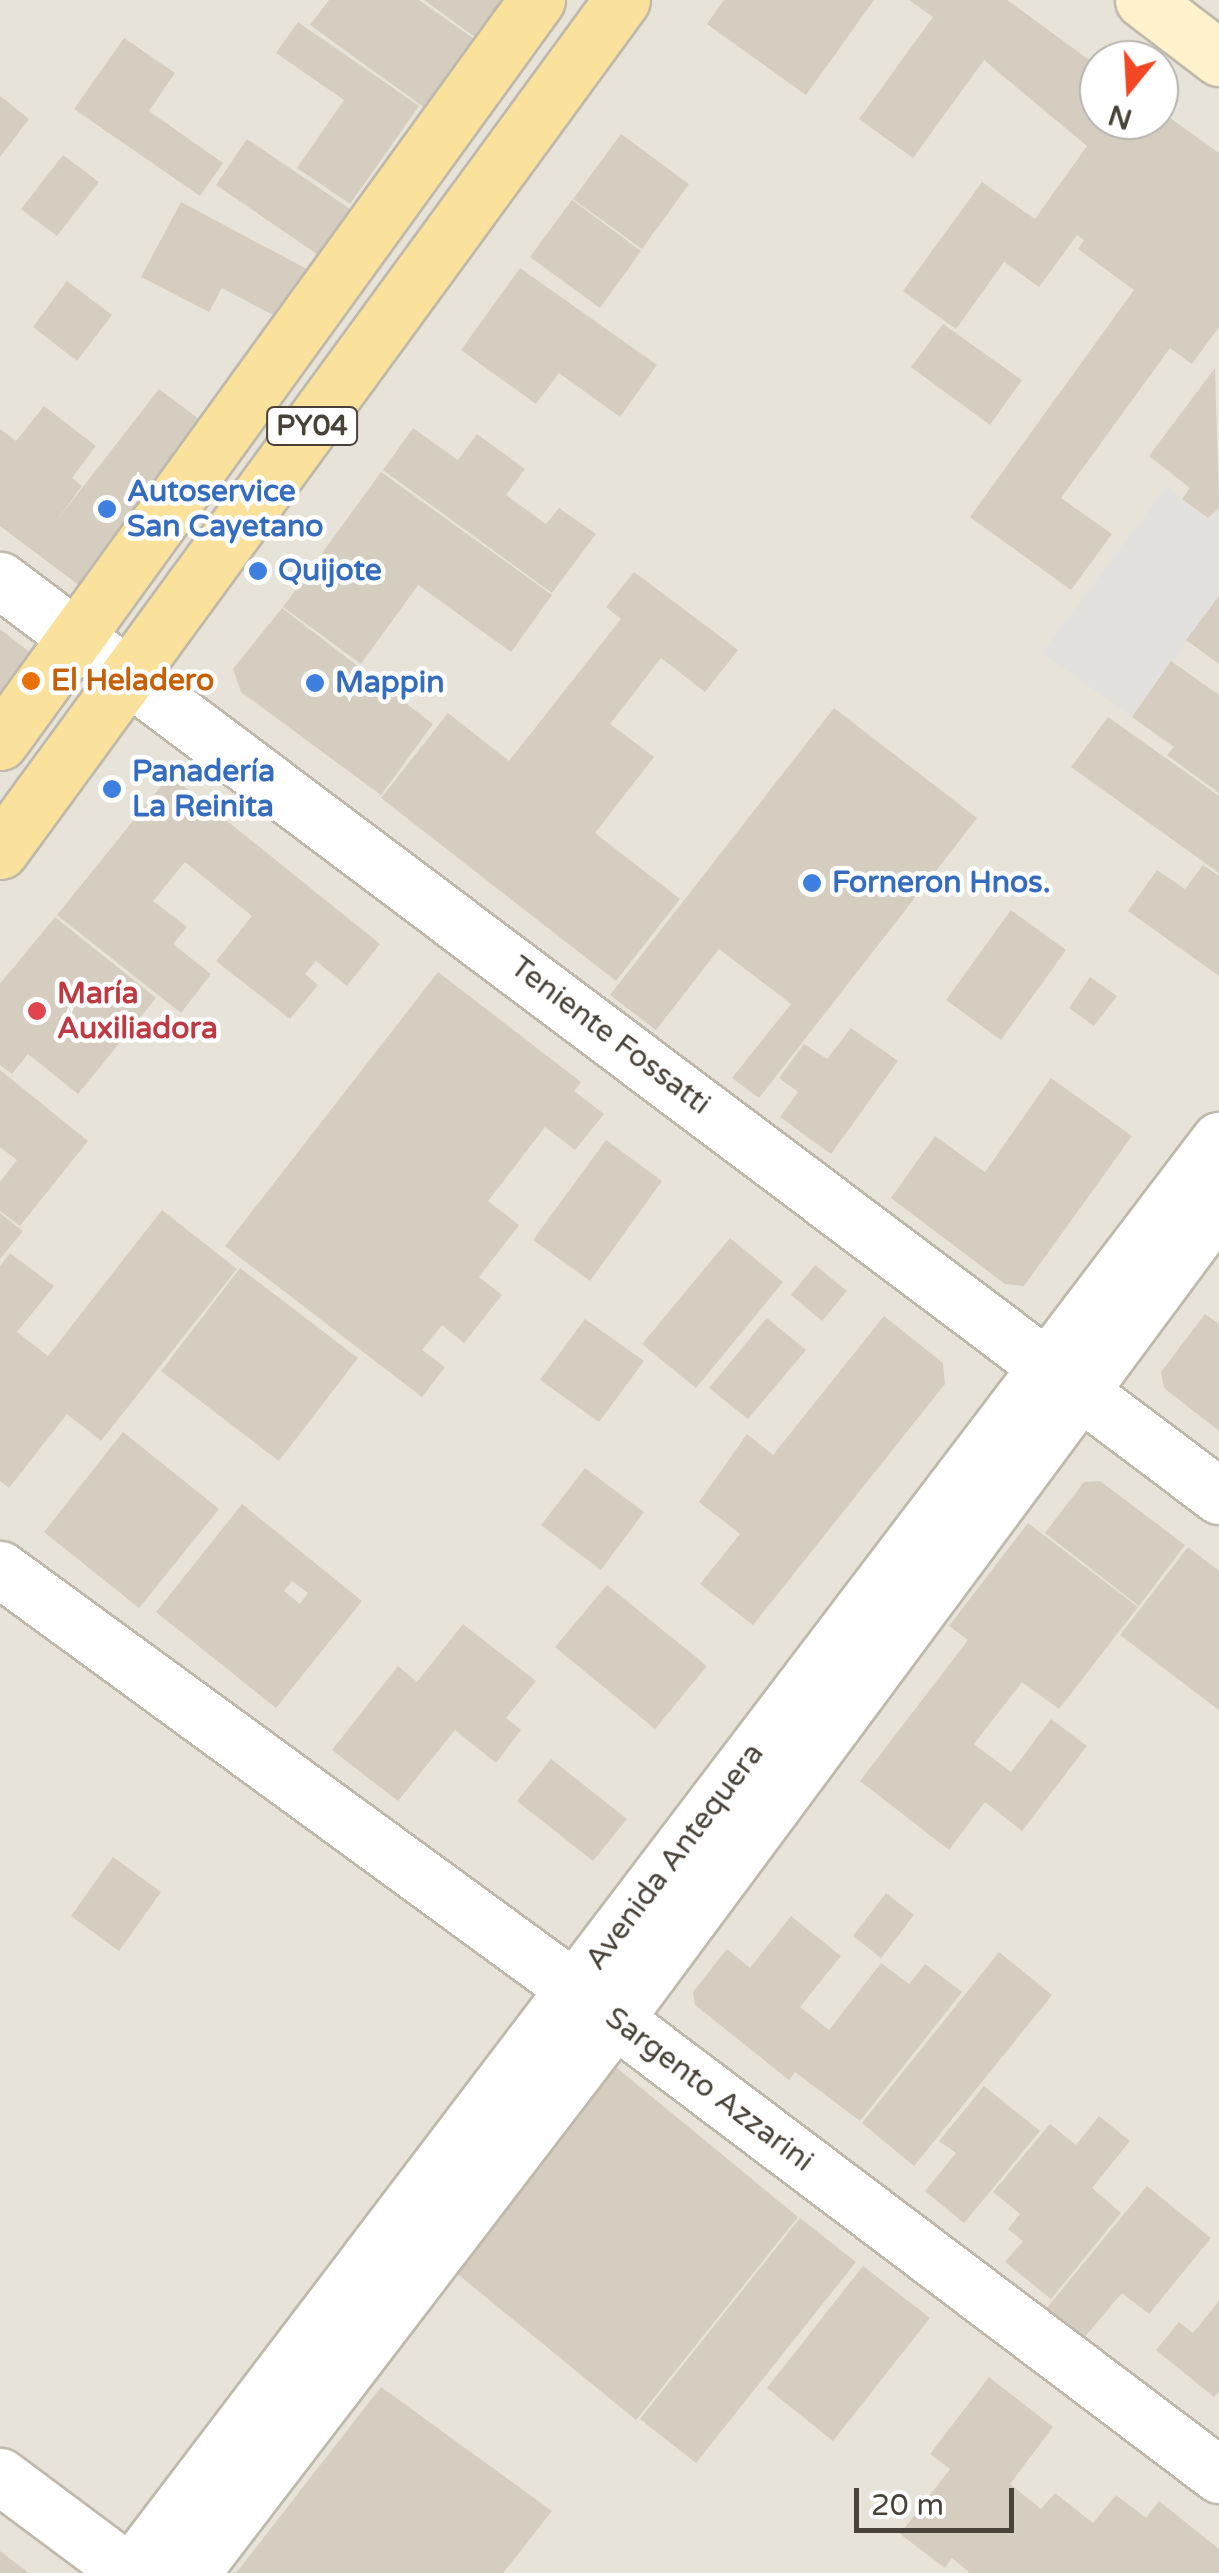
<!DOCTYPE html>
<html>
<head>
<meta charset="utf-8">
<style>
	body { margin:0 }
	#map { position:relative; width:1219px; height:2573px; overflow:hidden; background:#f4f1ea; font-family:"Varela Round",sans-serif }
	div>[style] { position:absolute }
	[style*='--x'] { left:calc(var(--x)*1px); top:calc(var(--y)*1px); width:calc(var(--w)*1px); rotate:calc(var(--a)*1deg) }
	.residential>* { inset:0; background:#e8e3d8 }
	.parking>* { inset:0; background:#e3e1de }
	.building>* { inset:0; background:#d5cdbf }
	.roads { filter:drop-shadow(2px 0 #bfb9ac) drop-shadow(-2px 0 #bfb9ac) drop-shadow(0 2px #bfb9ac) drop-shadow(0 -2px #bfb9ac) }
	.street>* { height:55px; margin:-27.5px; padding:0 27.5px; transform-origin:27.5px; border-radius:27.5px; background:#fff }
	.secondary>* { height:55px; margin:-27.5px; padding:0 27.5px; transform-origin:27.5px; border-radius:27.5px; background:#fdf2cb }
	.primary>* { height:55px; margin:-27.5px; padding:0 27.5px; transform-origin:27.5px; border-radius:27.5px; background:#fae29c }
	.dots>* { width:28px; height:28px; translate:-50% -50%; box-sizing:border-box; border:5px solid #fff; border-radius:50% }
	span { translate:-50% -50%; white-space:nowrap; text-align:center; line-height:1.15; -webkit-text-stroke:9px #fff; paint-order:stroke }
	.shield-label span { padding:2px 8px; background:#fff; border:2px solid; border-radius:8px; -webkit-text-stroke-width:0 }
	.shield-label { font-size:28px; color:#484238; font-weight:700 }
	.shop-label { font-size:30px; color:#366cbe; font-weight:700 }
	.left { translate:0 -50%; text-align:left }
	.food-label { font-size:30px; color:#c56008; font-weight:700 }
	.health-label { font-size:30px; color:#be3a42; font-weight:700 }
	.street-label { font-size:30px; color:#484238 }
	.north { position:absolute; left:1079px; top:40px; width:100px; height:100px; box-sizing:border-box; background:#fff; border:2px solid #b6b3af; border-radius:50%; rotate:198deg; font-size:28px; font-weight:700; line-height:40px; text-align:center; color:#484238 }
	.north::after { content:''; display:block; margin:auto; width:35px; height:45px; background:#f24723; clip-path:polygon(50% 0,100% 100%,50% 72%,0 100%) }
	.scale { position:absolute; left:854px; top:2488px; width:160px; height:45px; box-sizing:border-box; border:5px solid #484238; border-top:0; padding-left:12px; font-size:30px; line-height:35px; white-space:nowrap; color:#484238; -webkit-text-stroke:8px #fff; paint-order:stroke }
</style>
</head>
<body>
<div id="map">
	<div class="residential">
		<div style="clip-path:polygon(evenodd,0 0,1219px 0,1219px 2573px,0 2573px,0 0,1099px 60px,1159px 60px,1159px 120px,1099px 120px,1099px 60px)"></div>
	</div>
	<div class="parking">
		<div style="clip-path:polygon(1167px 486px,1207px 518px,1219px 508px,1219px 599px,1132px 717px,1042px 653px)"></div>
	</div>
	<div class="building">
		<div style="clip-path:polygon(329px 0,419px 0,487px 48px,436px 116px,310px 25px)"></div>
		<div style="clip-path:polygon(424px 0,519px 0,486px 45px)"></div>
		<div style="clip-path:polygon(724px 0,874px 0,806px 95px,707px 24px)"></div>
		<div style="clip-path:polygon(909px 0,1007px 0,1099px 67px,1099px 120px,1159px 120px,1159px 110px,1219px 153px,1219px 327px,1192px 364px,1170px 348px,1061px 498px,1112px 534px,1071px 590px,970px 517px,1134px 290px,1078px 249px,1084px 240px,1077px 235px,1039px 287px,1004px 262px,956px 329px,903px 291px,982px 182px,1035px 219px,1087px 146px,984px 60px,913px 158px,859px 119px,933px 17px)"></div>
		<div style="clip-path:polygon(298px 22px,419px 106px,350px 204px,297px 168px,344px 100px,276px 53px)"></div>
		<div style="clip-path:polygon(124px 38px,175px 73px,149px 111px,223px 163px,200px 196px,74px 109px)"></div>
		<div style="clip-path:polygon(0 96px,29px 119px,0 157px)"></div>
		<div style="clip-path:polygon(621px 134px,689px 184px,642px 249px,573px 199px)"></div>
		<div style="clip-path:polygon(247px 139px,362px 217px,330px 263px,216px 185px)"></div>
		<div style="clip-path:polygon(63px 155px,99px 182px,57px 236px,21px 209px)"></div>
		<div style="clip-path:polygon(572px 200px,641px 251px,600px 308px,530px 257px)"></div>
		<div style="clip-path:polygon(181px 202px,318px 275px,292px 325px,222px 288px,209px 312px,141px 277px)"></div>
		<div style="clip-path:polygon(520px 268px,657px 365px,620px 417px,559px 373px,536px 404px,461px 350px)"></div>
		<div style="clip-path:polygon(67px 281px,112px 315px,77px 361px,33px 327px)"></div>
		<div style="clip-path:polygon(943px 324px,1022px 380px,990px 425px,911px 367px)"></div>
		<div style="clip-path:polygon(1215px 368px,1219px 508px,1208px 518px,1182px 499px,1190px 488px,1149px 456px)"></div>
		<div style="clip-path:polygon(159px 389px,220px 435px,84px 589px,0 526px,0 429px,16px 441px,44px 406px,96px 446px,72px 478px,82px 486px,55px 523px)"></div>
		<div style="clip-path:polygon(413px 428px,458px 460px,477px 434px,525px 469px,506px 495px,546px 524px,559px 508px,596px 534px,552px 593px,383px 470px)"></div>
		<div style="clip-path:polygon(381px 472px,552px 595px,511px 652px,418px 585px,361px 664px,283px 607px)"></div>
		<div style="clip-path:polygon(634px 572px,738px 650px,705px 692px,661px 658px,610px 724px,654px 757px,595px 833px,680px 899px,616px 981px,381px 798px,448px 713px,509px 761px,621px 619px,606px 607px)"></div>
		<div style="clip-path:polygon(1219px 596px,1219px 664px,1186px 640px)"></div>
		<div style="clip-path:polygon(282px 608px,433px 724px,381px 795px,241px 692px,233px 669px)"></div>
		<div style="clip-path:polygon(0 629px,32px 654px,0 695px)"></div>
		<div style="clip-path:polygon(1171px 661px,1219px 695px,1219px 793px,1167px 755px,1174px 747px,1132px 717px)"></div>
		<div style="clip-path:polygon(834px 708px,977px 818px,759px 1098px,732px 1078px,791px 1004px,719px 949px,656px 1030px,610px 995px)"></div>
		<div style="clip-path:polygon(1108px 717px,1219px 796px,1219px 873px,1071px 767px)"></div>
		<div style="clip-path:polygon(170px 775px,380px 944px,347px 986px,316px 961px,305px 974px,318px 985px,290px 1019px,216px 961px,252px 916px,185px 862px,153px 901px,187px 927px,173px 944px,211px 974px,181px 1013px,57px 915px)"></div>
		<div style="clip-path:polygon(1203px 865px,1219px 876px,1219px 976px,1128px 911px,1157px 870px,1185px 889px)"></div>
		<div style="clip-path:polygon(1011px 910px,1066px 950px,1001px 1040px,946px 1000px)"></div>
		<div style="clip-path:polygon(55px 917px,156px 998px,78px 1094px,28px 1054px,12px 1074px,0 1065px,0 984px)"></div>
		<div style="clip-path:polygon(438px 972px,581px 1082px,574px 1091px,604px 1114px,575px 1150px,545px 1127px,488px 1201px,519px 1225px,479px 1277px,502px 1295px,464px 1343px,442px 1325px,422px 1350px,445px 1367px,422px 1397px,225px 1246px)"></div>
		<div style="clip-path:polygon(1090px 977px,1117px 996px,1094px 1026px,1069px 1008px)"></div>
		<div style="clip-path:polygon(851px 1028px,898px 1061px,831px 1154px,780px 1117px,798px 1092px,779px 1078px,804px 1044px,827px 1059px)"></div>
		<div style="clip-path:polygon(0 1070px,88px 1141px,20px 1226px,0 1211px,0 1182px,17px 1160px,0 1147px)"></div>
		<div style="clip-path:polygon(1051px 1078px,1132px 1136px,1024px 1286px,1005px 1284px,891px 1198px,935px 1136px,985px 1172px)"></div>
		<div style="clip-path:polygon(606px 1140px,662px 1181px,590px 1281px,533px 1240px)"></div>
		<div style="clip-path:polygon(162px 1210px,237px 1269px,101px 1441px,67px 1414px,9px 1488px,0 1481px,0 1266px,10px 1253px,54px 1286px,17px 1332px,48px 1356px)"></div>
		<div style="clip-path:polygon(0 1213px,23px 1231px,0 1259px)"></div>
		<div style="clip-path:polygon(730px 1238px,783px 1282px,696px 1388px,642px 1344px)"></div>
		<div style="clip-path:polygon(815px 1265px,847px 1291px,822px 1321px,791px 1295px)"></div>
		<div style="clip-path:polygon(240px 1268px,358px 1358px,279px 1461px,161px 1371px)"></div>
		<div style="clip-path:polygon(1205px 1314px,1219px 1324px,1219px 1431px,1164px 1388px,1161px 1372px)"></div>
		<div style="clip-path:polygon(884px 1316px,943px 1363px,945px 1384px,753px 1625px,700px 1584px,740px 1534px,699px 1502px,747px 1434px,773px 1455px)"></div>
		<div style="clip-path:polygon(767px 1318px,806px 1350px,748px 1419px,709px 1388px)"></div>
		<div style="clip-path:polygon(585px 1319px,644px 1361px,599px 1422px,540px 1380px)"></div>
		<div style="clip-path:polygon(123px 1432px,219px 1509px,139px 1608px,44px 1532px)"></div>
		<div style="clip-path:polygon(585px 1468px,644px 1512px,601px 1570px,541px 1525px)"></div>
		<div style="clip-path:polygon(1100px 1481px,1185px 1545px,1139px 1606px,1045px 1533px,1084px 1482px)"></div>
		<div style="clip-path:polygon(evenodd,242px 1504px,362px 1601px,276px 1708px,156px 1612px,242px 1504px,292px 1581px,308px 1593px,300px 1604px,284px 1591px,292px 1581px)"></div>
		<div style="clip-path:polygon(1028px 1523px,1138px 1607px,1059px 1709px,1022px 1682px,974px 1744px,1011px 1772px,1051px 1719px,1087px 1746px,1022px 1831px,985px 1802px,949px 1850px,860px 1781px,968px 1640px,949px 1626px)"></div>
		<div style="clip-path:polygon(1188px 1547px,1219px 1571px,1219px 1710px,1120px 1635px)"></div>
		<div style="clip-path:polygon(607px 1585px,707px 1666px,655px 1729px,555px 1647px)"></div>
		<div style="clip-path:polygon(463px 1624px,536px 1681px,506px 1718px,521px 1730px,496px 1763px,455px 1730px,398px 1801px,332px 1750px,398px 1666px,417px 1682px)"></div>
		<div style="clip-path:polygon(551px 1759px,627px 1819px,593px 1861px,517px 1801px)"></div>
		<div style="clip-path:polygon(113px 1857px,161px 1892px,119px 1951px,71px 1916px)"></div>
		<div style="clip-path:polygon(886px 1893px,914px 1915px,881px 1958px,853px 1936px)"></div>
		<div style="clip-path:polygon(791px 1916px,841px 1956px,800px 2007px,829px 2030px,881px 1963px,909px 1984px,925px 1964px,962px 1992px,860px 2121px,795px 2072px,789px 2080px,695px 2005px,693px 1992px,727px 1949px,750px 1968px)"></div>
		<div style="clip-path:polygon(999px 1952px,1052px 1995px,914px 2166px,862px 2123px)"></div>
		<div style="clip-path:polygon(606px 2059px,798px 2217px,636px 2420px,444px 2263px)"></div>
		<div style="clip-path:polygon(984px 2086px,1040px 2131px,964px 2223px,925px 2191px,956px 2153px,939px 2141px)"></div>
		<div style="clip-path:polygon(1099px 2116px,1130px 2141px,1092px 2188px,1121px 2213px,1051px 2299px,1005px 2262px,1023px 2241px,1008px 2229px,1020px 2214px,993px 2192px,1050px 2124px,1076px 2145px)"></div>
		<div style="clip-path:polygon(1147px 2186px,1211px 2238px,1149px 2314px,1122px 2293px,1083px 2339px,1046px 2309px)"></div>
		<div style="clip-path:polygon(800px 2218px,856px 2262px,696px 2463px,640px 2419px)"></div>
		<div style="clip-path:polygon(863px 2266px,930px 2318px,833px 2441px,767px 2388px)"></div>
		<div style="clip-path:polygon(1219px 2301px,1219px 2391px,1214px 2397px,1156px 2350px,1179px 2322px,1193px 2333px)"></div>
		<div style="clip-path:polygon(989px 2377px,1053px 2427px,1010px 2484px,1041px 2509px,1055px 2493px,1093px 2523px,1116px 2495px,1146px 2518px,1159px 2501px,1219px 2549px,1219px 2573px,970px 2573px,952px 2558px,945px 2568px,900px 2534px,950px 2469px,930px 2454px)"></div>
		<div style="clip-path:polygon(381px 2387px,552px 2511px,503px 2573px,236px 2573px)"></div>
		<div style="clip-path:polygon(0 2551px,29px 2573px,0 2573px)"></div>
	</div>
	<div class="roads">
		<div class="street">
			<div style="--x:0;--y:580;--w:1525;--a:36.92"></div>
			<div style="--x:0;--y:1569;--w:712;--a:36.15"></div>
			<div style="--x:575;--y:1989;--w:807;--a:37.04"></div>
			<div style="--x:0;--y:2476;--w:162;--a:36.7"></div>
			<div style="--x:130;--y:2573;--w:1800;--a:-52.77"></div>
			<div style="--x:191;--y:2573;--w:698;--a:-52.57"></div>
			<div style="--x:615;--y:2019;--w:1014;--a:-53.46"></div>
		</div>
		<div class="secondary">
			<div style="--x:1143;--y:0;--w:96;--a:37.3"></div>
		</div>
		<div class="primary">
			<div style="--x:0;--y:742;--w:916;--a:-54.11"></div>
			<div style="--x:0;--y:851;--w:1054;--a:-53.84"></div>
		</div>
	</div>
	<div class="dots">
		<div style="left:107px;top:509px;background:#3f7fe0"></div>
		<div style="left:258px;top:571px;background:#3f7fe0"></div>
		<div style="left:31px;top:681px;background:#e8710a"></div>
		<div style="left:315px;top:683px;background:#3f7fe0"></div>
		<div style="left:112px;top:789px;background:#3f7fe0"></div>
		<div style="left:812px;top:883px;background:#3f7fe0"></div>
		<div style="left:37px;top:1011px;background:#e0444e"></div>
	</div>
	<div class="shield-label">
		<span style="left:312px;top:426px">PY04</span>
	</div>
	<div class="shop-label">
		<span class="left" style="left:127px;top:509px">Autoservice<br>San Cayetano</span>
		<span class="left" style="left:278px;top:571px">Quijote</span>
		<span class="left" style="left:335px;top:683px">Mappin</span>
		<span class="left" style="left:132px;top:789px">Panadería<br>La Reinita</span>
		<span class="left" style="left:832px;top:883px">Forneron Hnos.</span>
	</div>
	<div class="food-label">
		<span class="left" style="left:51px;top:681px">El Heladero</span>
	</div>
	<div class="health-label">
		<span class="left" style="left:57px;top:1011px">María<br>Auxiliadora</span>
	</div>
	<div class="street-label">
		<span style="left:610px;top:1036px;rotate:37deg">Teniente Fossatti</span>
		<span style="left:675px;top:1857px;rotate:-53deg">Avenida Antequera</span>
		<span style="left:709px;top:2090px;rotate:37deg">Sargento Azzarini</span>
	</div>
	<div class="north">N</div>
	<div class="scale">20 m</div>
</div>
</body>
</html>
